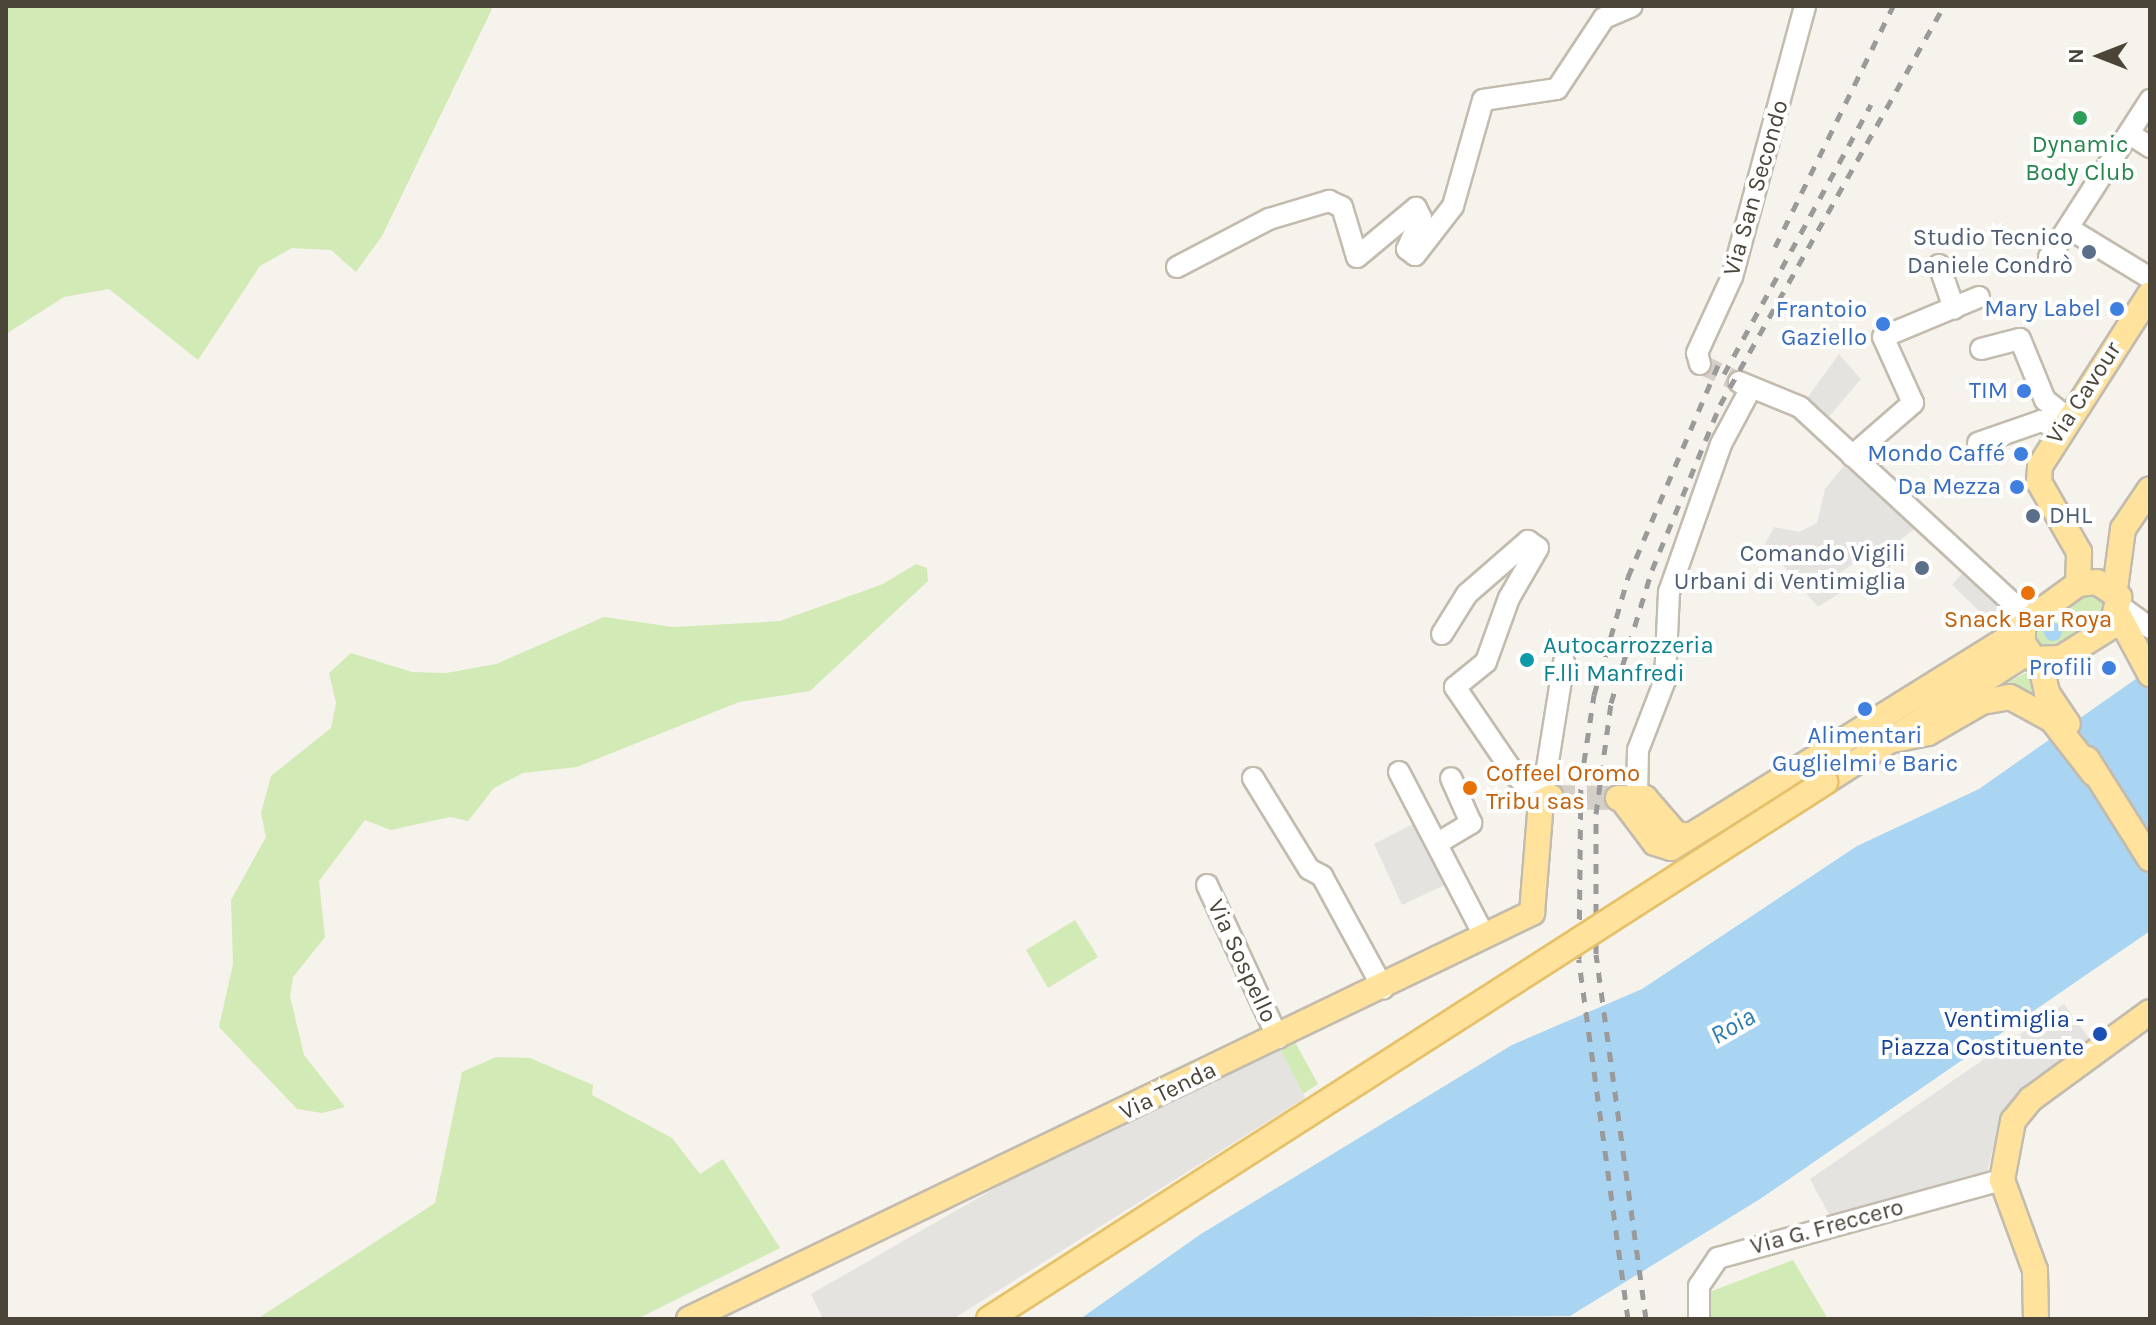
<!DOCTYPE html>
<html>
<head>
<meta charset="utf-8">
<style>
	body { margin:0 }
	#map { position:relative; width:2156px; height:1325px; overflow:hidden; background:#f6f3ec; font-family:Karla,sans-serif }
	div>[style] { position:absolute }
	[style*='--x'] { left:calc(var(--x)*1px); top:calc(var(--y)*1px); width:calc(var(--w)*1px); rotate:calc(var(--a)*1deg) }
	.green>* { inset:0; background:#d2eab5 }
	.parking>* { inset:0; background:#e5e3e0 }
	.water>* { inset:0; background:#a9d4f2 }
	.round { border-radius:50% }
	.minor-tunnel>* { height:20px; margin-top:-10px; transform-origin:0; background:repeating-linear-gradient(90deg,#d4d0c8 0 20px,transparent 0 30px) }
	.major-tunnel>* { height:24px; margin-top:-12px; transform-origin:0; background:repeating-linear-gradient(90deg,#d4d0c8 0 24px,transparent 0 36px) }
	.roads { filter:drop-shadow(2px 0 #c2bbae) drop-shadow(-2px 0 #c2bbae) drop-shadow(0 2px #c2bbae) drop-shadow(0 -2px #c2bbae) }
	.minor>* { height:20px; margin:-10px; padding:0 10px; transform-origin:10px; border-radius:10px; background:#fff }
	.major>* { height:24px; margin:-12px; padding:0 12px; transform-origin:12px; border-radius:12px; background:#ffe39c }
	.rail>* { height:5px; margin-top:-2.5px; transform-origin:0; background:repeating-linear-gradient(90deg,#9a9a9a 0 10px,transparent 0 20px) }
	.bridges { filter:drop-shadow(2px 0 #e6c16a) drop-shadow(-2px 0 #e6c16a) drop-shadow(0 2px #e6c16a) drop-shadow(0 -2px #e6c16a) }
	.major-bridge>* { height:24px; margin:-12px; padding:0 12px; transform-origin:12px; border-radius:12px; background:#ffe39c }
	.dots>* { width:22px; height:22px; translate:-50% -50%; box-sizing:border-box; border:4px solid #fff; border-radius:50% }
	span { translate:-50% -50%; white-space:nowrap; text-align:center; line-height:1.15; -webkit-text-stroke:8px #fff; paint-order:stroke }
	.leisure-label { font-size:24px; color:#27864d }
	.street-label { font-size:24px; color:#4b4439 }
	.service-label { font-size:24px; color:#4e5e75 }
	.right { translate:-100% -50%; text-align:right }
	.left { translate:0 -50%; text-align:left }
	.shop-label { font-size:24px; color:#366cbe }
	.food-label { font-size:24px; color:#c56008 }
	.culture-label { font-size:24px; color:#0d838f }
	.transit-label { font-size:24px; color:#164399 }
	.water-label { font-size:26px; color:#2e7ab2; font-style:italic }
	.frame { position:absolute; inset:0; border:8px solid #4b4439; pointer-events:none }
	.north { position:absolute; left:2060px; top:16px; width:80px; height:80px; -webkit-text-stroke:6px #fff; paint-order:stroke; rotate:270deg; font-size:22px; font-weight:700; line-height:32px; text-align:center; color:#4b4439 }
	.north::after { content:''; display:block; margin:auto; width:28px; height:36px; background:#4b4439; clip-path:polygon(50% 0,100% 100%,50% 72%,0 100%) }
</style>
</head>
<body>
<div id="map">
	<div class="green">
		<div style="clip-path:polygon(6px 6px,491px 6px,492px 9px,382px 236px,356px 272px,331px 250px,292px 248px,260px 266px,198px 360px,109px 289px,64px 297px,6px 334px)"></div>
		<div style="clip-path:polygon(916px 564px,927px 568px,928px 581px,810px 691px,739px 702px,577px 767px,523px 773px,494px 788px,468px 821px,450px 817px,391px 830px,365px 820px,319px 881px,325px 937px,293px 977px,290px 996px,304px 1055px,345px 1107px,322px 1113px,297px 1109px,219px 1027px,233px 964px,231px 900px,266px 837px,261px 813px,271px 776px,331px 728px,336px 703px,329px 673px,351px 653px,412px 672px,446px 673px,496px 664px,604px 617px,673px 627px,780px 621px,883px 584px)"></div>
		<div style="clip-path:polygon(2086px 591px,2105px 594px,2110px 615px,2055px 649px,2041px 644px,2033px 631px)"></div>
		<div style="clip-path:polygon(2031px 670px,2055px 712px,2015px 690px,1989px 693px)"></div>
		<div style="clip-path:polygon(1075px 920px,1098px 957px,1048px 988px,1026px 950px)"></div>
		<div style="clip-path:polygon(1295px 1042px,1318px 1084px,1303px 1094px,1281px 1051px)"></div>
		<div style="clip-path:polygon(496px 1057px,530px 1058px,593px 1085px,592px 1095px,672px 1138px,700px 1174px,723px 1159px,780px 1248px,637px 1319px,257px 1319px,435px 1203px,462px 1072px)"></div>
		<div style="clip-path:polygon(1793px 1260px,1828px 1319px,1707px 1319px,1704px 1294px)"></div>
	</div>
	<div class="parking">
		<div style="clip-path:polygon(1839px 354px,1861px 379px,1827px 419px,1808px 397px)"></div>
		<div style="clip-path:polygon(1846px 463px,1915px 529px,1901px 539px,1909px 555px,1878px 574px,1868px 554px,1838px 574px,1846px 589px,1818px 607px,1765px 544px,1774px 527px,1799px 532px,1817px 523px,1825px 489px)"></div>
		<div style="clip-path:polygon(1966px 569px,2011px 612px,1991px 622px,1952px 585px)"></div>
		<div style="clip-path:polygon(1415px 823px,1447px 884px,1402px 905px,1374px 844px)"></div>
		<div style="clip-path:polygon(2064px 1004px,2092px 1042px,2027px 1087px,1998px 1128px,1987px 1172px,1831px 1218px,1810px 1179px)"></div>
		<div style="clip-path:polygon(1279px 1047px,1305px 1098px,953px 1319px,823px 1319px,811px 1294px,1046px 1159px)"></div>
	</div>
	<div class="water">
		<div class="round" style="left:2044px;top:623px;width:18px;height:18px"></div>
		<div style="clip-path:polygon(2150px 669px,2150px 931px,1760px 1199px,1570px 1316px,1080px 1319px,1201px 1234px,1512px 1045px,1642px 989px,1857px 846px,1979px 789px)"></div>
	</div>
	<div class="minor-tunnel">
		<div style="--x:1700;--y:364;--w:43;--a:24.8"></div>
	</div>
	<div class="major-tunnel">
		<div style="--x:1551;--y:797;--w:57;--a:1"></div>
	</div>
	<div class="roads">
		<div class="minor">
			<div style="--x:2130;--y:134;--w:24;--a:33"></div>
			<div style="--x:2068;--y:228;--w:96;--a:31.4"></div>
			<div style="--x:2049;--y:257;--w:187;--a:-57.2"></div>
			<div style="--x:1939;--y:265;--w:46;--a:70.8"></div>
			<div style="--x:1177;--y:267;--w:104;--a:-27.6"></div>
			<div style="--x:1269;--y:219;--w:63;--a:-16.7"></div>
			<div style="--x:1329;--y:201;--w:14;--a:25"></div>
			<div style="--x:1342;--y:207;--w:52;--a:73.3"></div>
			<div style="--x:1357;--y:257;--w:77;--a:-39.7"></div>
			<div style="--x:1416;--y:208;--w:11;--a:63"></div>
			<div style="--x:1421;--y:218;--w:34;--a:114"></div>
			<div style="--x:1407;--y:249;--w:10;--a:37"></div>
			<div style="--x:1415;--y:255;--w:62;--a:-52.2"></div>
			<div style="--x:1453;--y:206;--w:110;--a:-74.2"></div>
			<div style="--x:1483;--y:100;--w:75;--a:-8.5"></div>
			<div style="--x:1557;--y:89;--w:85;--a:-56.5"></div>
			<div style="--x:1604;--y:18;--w:30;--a:-23"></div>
			<div style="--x:1981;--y:349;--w:40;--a:-14.4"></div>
			<div style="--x:2020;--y:339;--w:66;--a:67.7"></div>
			<div style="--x:2045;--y:400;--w:29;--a:38"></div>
			<div style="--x:1700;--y:364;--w:11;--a:-105"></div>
			<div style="--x:1697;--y:353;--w:84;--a:-65.3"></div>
			<div style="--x:1732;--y:277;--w:281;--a:-74.9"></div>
			<div style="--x:1739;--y:382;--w:66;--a:22.3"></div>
			<div style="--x:1800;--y:407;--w:311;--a:42.7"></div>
			<div style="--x:1978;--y:443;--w:67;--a:-19.2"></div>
			<div style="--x:2041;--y:421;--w:21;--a:25"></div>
			<div style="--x:1852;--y:456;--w:81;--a:-41"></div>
			<div style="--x:1913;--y:403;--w:72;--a:-114.4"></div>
			<div style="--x:1883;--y:337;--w:104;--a:-22.6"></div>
			<div style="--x:2120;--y:606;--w:37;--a:36"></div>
			<div style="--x:1442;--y:634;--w:47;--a:-58"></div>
			<div style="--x:1467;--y:594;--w:81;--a:-41"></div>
			<div style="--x:1528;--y:541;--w:12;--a:35"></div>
			<div style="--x:1538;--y:548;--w:58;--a:120.1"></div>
			<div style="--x:1509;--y:598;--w:68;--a:109.8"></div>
			<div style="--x:1486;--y:662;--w:40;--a:141"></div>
			<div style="--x:1455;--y:687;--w:107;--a:55.7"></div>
			<div style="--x:1515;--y:775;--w:36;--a:42"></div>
			<div style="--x:1542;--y:799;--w:139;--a:-80.9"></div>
			<div style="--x:1399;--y:772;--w:186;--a:62.5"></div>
			<div style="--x:1253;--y:778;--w:107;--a:58.4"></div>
			<div style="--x:1309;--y:869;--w:15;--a:28"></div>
			<div style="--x:1322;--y:876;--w:128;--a:61.4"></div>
			<div style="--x:1637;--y:797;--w:47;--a:-88.8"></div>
			<div style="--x:1638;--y:750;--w:75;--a:-68.9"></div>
			<div style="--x:1665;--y:680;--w:88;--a:-87.4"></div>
			<div style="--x:1669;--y:592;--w:157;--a:-70.6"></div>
			<div style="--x:1721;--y:444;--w:64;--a:-61.8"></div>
			<div style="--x:1438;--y:843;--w:39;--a:-31"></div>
			<div style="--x:1471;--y:823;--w:49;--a:-114"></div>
			<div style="--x:1207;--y:885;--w:169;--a:65.1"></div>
			<div style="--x:1699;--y:1319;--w:33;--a:-90"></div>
			<div style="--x:1699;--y:1286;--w:34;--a:-56"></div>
			<div style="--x:1718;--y:1258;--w:295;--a:-15.4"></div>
		</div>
		<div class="major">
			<div style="--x:2097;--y:582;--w:27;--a:34"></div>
			<div style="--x:2119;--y:597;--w:30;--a:104"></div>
			<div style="--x:2112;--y:626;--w:60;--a:147.9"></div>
			<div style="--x:2061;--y:658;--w:27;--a:178"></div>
			<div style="--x:2034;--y:659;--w:19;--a:-125"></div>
			<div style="--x:2023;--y:643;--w:19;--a:-90"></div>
			<div style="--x:2023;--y:624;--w:68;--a:-36"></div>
			<div style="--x:2078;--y:584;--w:19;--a:-6"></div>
			<div style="--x:2078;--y:584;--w:32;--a:-88"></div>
			<div style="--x:2079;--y:552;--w:81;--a:-119.7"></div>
			<div style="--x:2039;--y:482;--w:16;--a:-86"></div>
			<div style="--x:2040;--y:466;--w:204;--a:-57.4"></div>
			<div style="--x:2115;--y:589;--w:61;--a:-82.4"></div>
			<div style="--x:2123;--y:529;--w:48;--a:-56"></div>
			<div style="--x:2119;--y:616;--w:66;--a:61.9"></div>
			<div style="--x:2040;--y:662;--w:32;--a:77"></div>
			<div style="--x:2047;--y:693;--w:37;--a:56"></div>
			<div style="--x:1888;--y:741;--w:41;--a:-11.3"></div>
			<div style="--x:1928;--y:733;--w:62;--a:-29.9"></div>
			<div style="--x:1982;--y:702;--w:28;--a:-10"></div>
			<div style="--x:2010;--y:697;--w:48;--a:28.7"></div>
			<div style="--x:2052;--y:720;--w:68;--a:52.1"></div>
			<div style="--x:2087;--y:759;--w:118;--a:57.8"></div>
			<div style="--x:1825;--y:782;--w:240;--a:-32.6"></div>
			<div style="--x:1618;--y:798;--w:27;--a:0"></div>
			<div style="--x:1645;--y:798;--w:48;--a:49.3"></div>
			<div style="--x:1676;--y:834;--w:14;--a:8"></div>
			<div style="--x:1621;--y:798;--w:56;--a:52.9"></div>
			<div style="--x:1655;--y:843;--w:17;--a:17"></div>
			<div style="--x:1671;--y:848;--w:411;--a:-31.9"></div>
			<div style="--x:689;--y:1319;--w:936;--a:-25.72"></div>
			<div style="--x:1532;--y:913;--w:111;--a:-85.4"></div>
			<div style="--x:1541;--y:802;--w:11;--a:-27"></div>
			<div style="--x:2036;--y:1319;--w:49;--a:-91.2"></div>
			<div style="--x:2035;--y:1270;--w:96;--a:-110.1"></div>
			<div style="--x:2002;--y:1180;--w:60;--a:-79.4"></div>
			<div style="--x:2013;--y:1121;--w:28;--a:-51"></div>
			<div style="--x:2031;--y:1099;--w:147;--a:-36.2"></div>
		</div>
	</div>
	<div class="rail">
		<div style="--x:1775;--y:247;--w:268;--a:-63.9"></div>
		<div style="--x:1724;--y:374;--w:307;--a:-61.4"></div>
		<div style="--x:1628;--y:1319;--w:363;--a:-97.8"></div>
		<div style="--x:1579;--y:959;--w:177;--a:-89.4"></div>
		<div style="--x:1581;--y:782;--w:88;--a:-81.5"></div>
		<div style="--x:1594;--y:695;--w:123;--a:-73.9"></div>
		<div style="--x:1628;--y:577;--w:238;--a:-67"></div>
		<div style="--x:1646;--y:1319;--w:368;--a:-97.8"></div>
		<div style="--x:1596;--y:954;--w:140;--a:-90"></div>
		<div style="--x:1596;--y:814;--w:112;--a:-82.3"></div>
		<div style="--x:1611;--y:703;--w:139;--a:-72.9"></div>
		<div style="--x:1652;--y:570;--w:178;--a:-67.6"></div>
		<div style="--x:1720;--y:405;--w:458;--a:-60.7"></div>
	</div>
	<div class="bridges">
		<div class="major-bridge">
			<div style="--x:989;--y:1319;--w:994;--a:-32.71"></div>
		</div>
	</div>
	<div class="dots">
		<div style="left:2080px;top:118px;background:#2e9e5b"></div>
		<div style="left:2089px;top:252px;background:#5c6f8a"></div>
		<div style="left:2117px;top:309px;background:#3f7fe0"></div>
		<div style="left:1883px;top:324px;background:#3f7fe0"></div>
		<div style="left:2024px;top:391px;background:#3f7fe0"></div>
		<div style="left:2021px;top:454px;background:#3f7fe0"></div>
		<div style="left:2017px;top:487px;background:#3f7fe0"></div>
		<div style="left:2033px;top:516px;background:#5c6f8a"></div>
		<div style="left:1922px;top:568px;background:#5c6f8a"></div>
		<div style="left:2028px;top:593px;background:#e8710a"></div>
		<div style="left:1527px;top:660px;background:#0f9aa8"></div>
		<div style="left:2109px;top:668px;background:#3f7fe0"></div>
		<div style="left:1865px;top:709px;background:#3f7fe0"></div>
		<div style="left:1470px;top:788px;background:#e8710a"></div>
		<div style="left:2100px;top:1034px;background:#1a4fb4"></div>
	</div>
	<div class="leisure-label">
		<span style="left:2080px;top:159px">Dynamic<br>Body Club</span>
	</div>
	<div class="street-label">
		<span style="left:1756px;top:188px;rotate:-74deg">Via San Secondo</span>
		<span style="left:2084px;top:393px;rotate:-57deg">Via Cavour</span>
		<span style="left:1242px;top:961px;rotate:65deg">Via Sospello</span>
		<span style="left:1168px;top:1091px;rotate:-26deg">Via Tenda</span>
		<span style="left:1827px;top:1227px;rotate:-15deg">Via G. Freccero</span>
	</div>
	<div class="service-label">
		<span class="right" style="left:2073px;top:252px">Studio Tecnico<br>Daniele Condrò</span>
		<span class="left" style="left:2049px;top:516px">DHL</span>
		<span class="right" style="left:1906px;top:568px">Comando Vigili<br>Urbani di Ventimiglia</span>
	</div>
	<div class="shop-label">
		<span class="right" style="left:2101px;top:309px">Mary Label</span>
		<span class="right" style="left:1867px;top:324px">Frantoio<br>Gaziello</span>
		<span class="right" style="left:2008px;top:391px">TIM</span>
		<span class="right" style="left:2005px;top:454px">Mondo Caffé</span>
		<span class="right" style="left:2001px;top:487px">Da Mezza</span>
		<span class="right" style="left:2093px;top:668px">Profili</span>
		<span style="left:1865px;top:750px">Alimentari<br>Guglielmi e Baric</span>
	</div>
	<div class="food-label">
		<span style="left:2028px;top:620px">Snack Bar Roya</span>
		<span class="left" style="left:1486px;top:788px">Coffeel Oromo<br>Tribu sas</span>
	</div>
	<div class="culture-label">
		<span class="left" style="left:1543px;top:660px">Autocarrozzeria<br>F.lli Manfredi</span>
	</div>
	<div class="transit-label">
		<span class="right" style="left:2084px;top:1034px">Ventimiglia -<br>Piazza Costituente</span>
	</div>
	<div class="water-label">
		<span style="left:1733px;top:1026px;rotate:-30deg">Roia</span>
	</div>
	<div class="frame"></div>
	<div class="north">N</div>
</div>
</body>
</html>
